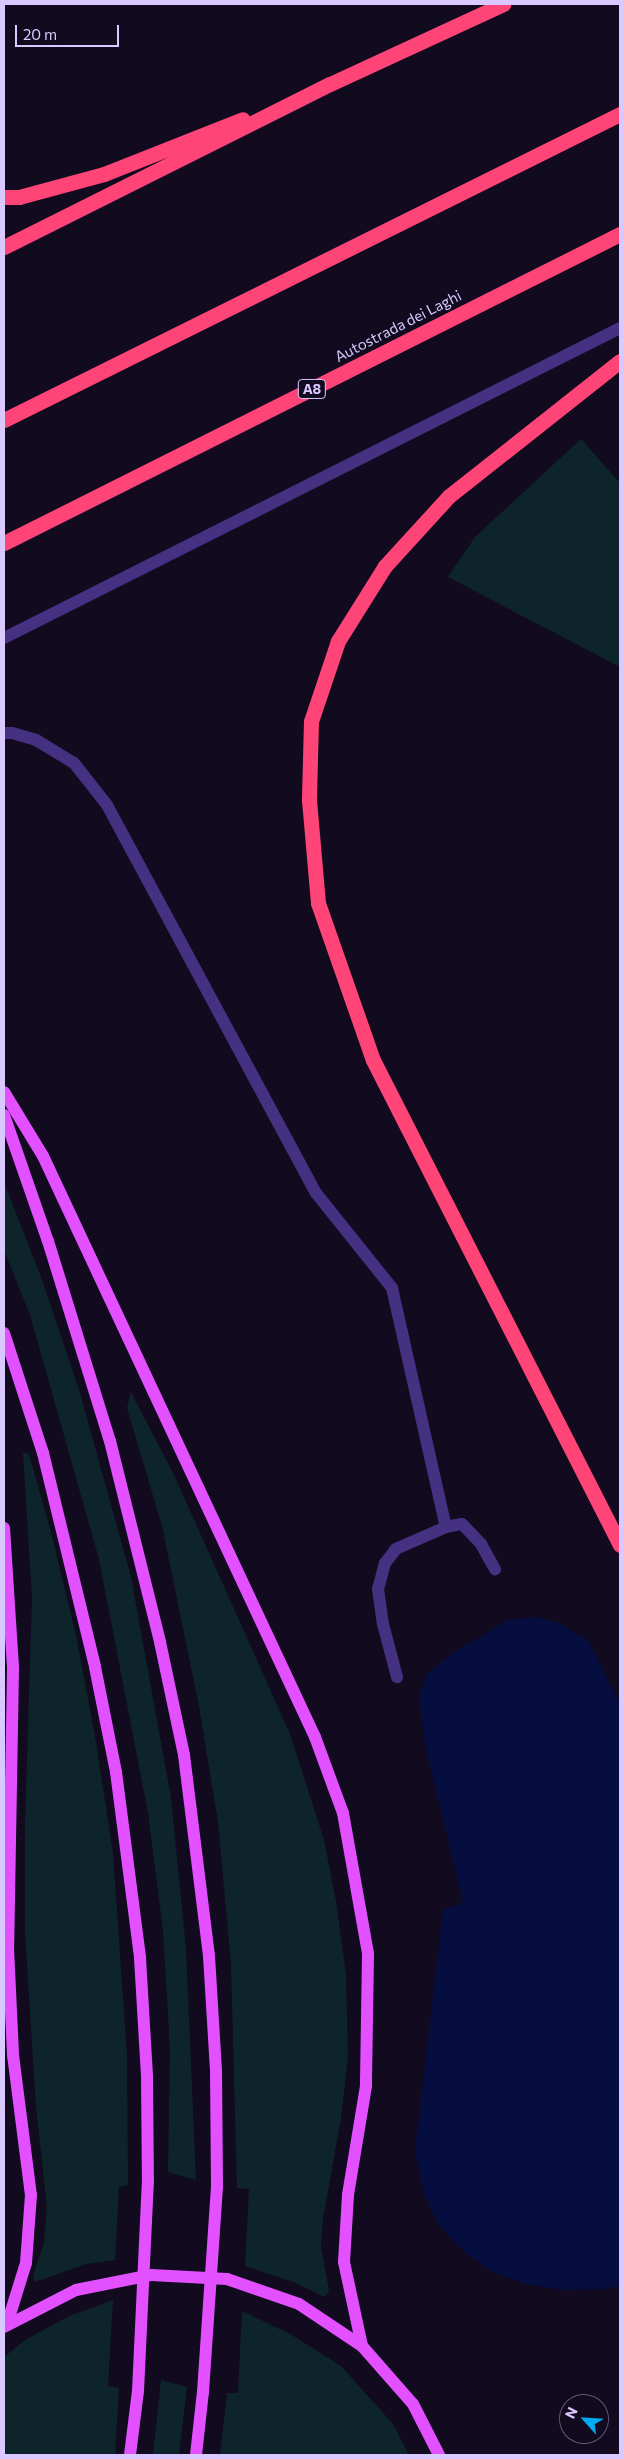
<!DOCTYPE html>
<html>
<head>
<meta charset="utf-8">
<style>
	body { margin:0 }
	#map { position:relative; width:624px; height:2459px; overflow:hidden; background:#120a1f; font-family:Commissioner,sans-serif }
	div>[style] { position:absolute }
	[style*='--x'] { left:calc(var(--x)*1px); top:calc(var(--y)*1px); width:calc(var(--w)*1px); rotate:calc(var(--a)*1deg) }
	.green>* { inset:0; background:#0d252a }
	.water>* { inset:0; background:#050e3e }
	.minor>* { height:12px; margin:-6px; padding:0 6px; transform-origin:6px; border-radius:6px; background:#453182 }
	.major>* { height:12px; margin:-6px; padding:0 6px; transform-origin:6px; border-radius:6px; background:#e250ff }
	.highway>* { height:15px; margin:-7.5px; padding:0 7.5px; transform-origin:7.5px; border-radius:7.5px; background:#f47 }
	.major-bridge>* { height:12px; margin:-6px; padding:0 6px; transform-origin:6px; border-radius:6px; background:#e250ff }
	span { translate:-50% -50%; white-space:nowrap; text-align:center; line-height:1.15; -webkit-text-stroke:4px #120a1f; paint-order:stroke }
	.shield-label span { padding:1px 4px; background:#120a1f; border:1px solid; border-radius:4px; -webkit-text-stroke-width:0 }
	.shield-label { font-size:14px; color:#dac9ff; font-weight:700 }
	.street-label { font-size:15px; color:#dac9ff }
	.frame { position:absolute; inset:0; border:5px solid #dac9ff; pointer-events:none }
	.north { position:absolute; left:559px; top:2394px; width:50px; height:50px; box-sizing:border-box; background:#120a1f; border:1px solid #625679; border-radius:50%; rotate:296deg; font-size:14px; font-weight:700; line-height:20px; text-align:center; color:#dac9ff }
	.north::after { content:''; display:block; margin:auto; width:18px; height:22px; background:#00a9f4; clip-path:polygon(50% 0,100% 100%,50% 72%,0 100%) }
	.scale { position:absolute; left:15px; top:25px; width:104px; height:22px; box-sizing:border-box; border:2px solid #dac9ff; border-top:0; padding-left:6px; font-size:15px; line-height:18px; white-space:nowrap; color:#dac9ff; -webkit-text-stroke:4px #120a1f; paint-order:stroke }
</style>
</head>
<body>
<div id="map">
	<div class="green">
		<div style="clip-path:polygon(581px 439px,620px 483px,620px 667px,448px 577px,475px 537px)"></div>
		<div style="clip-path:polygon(4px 1182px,42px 1280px,80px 1393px,131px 1577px,171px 1798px,186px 1949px,196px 2180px,168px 2172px,170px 2050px,163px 1930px,148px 1813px,99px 1559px,30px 1315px,4px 1250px)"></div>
		<div style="clip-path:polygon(131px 1392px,174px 1475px,290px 1734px,324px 1840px,336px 1901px,346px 1975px,348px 2056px,341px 2118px,323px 2219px,321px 2247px,329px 2291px,325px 2297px,291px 2281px,245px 2266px,249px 2189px,237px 2188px,231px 1964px,218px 1822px,199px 1706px,162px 1526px,127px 1408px)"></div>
		<div style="clip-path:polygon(23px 1453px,29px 1454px,51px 1532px,77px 1640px,95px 1736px,113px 1853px,127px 2055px,128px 2185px,119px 2187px,115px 2260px,86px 2264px,35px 2282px,33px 2275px,44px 2243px,47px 2207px,36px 2107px,25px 1931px,25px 1826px,32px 1598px)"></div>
		<div style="clip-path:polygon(113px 2300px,108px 2386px,119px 2388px,115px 2455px,4px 2455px,4px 2357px,25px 2340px,69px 2316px)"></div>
		<div style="clip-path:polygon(242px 2311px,290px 2334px,341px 2366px,393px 2424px,409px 2455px,220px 2455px,227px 2393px,238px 2393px)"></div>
		<div style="clip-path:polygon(161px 2380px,187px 2387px,179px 2455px,153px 2455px)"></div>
	</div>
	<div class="water">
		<div style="clip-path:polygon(535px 1617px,559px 1623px,589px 1641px,620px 1704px,620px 2286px,607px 2289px,562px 2290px,526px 2284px,490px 2271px,461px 2249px,437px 2223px,424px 2194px,415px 2151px,443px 1910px,463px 1902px,425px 1745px,419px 1697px,427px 1674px,454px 1652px,508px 1620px)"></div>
	</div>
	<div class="minor">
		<div style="--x:4;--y:638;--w:690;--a:-26.71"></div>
		<div style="--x:4;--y:733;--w:8;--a:0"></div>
		<div style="--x:12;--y:733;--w:25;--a:16"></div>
		<div style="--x:36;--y:740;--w:44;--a:31.2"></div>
		<div style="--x:74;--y:763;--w:53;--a:51.8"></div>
		<div style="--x:107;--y:805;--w:441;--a:61.7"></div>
		<div style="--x:316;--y:1193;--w:122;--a:51.3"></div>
		<div style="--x:392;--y:1288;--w:245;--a:77.3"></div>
		<div style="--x:446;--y:1527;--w:55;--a:156.3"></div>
		<div style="--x:396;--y:1549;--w:18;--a:128"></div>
		<div style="--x:385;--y:1563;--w:27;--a:105"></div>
		<div style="--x:378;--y:1589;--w:35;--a:82"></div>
		<div style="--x:383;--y:1624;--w:55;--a:75.2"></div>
		<div style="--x:446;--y:1527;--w:16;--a:-11"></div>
		<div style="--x:462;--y:1524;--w:28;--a:46"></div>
		<div style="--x:481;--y:1544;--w:29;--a:61"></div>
	</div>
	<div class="major">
		<div style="--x:4;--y:1092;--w:75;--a:58.6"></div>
		<div style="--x:43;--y:1156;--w:642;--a:64.91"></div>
		<div style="--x:315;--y:1737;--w:81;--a:69.8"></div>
		<div style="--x:343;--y:1813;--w:143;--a:79.9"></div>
		<div style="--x:368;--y:1954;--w:132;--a:90.9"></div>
		<div style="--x:366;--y:2086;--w:110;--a:99.4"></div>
		<div style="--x:348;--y:2195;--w:67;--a:93.4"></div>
		<div style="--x:344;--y:2262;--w:86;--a:77.9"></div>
		<div style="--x:4;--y:1115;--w:133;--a:70.8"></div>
		<div style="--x:48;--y:1241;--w:209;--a:72.8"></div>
		<div style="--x:110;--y:1441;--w:207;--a:76"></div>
		<div style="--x:160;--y:1642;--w:116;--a:78"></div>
		<div style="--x:184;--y:1755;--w:203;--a:82.9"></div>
		<div style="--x:209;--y:1956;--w:114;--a:86.5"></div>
		<div style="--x:216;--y:2070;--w:117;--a:89.5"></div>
		<div style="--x:4;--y:1333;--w:126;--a:72"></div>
		<div style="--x:43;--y:1453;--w:220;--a:76.3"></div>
		<div style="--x:95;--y:1667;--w:107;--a:78.7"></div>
		<div style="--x:116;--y:1772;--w:188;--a:82.6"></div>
		<div style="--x:140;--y:1958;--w:118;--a:86.6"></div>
		<div style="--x:147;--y:2076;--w:106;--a:89.5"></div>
		<div style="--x:4;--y:1528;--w:141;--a:86.3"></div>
		<div style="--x:13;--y:1669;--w:279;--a:91"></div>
		<div style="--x:8;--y:1948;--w:107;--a:87.3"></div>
		<div style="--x:13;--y:2055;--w:141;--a:82.7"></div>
		<div style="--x:31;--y:2195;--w:68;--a:94.2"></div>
		<div style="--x:26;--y:2263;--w:64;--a:107.3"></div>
		<div style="--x:4;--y:2327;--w:81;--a:-27.2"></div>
		<div style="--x:76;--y:2290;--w:76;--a:-11.3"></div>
		<div style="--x:151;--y:2275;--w:76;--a:3"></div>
		<div style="--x:227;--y:2279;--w:76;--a:19.1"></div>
		<div style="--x:299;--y:2304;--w:76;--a:33.7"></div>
		<div style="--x:362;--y:2346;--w:77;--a:48.7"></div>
		<div style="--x:413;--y:2404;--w:57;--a:63"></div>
		<div style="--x:130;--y:2455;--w:64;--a:-82.9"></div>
		<div style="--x:196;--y:2455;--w:63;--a:-83.7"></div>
	</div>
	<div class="highway">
		<div style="--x:4;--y:197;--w:15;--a:0"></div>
		<div style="--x:19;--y:197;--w:88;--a:-15.1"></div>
		<div style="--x:104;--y:174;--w:149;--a:-21.6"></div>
		<div style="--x:4;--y:247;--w:364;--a:-26.6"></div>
		<div style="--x:330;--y:84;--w:191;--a:-24.8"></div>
		<div style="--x:620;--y:361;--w:218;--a:141.7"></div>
		<div style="--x:449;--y:496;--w:95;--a:132.4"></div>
		<div style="--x:385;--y:566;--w:89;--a:122.1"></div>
		<div style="--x:338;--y:641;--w:84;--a:108.6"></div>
		<div style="--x:311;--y:721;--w:79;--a:91.5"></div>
		<div style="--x:309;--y:800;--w:103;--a:85"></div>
		<div style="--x:318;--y:903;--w:166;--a:70.7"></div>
		<div style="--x:373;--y:1060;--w:544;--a:63.01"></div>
		<div style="--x:4;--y:420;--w:688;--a:-26.42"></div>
		<div style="--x:4;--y:543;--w:689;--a:-26.64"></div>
	</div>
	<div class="major-bridge">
		<div style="--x:138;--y:2391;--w:209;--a:-87.3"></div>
		<div style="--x:203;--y:2392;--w:205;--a:-86.1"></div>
	</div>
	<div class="shield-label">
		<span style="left:312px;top:389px">A8</span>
	</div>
	<div class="street-label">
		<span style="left:398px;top:326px;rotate:-27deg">Autostrada dei Laghi</span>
	</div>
	<div class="frame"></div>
	<div class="north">N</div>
	<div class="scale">20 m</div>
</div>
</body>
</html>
